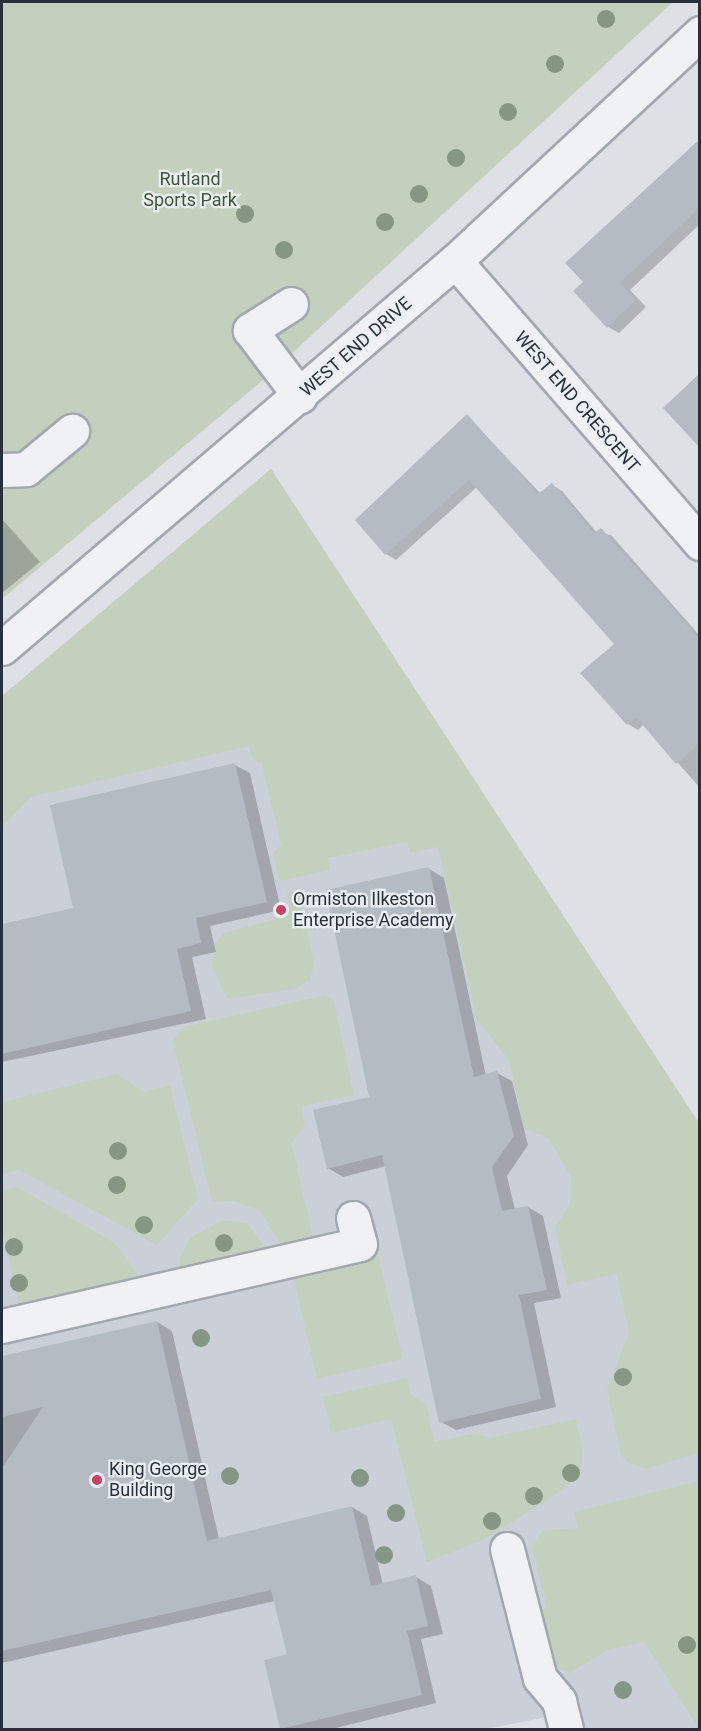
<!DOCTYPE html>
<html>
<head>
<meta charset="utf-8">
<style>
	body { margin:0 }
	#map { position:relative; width:701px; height:1731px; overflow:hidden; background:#dde1e6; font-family:Roboto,sans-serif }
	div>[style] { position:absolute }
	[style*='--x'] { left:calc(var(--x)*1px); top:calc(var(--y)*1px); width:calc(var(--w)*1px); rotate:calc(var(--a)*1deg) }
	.built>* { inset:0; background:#cbd0d8 }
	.green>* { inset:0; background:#c4d0be }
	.shadow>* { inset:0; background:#0003 }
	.building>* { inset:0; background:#b4bbc3 }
	.roads { filter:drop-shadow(2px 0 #a3a8b0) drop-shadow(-2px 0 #a3a8b0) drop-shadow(0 2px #a3a8b0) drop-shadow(0 -2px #a3a8b0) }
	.minor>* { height:33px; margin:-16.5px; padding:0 16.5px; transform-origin:16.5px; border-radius:16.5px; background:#eff1f5 }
	.trees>* { width:18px; height:18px; margin:-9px; border-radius:50%; background:#859684 }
	.dots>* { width:16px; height:16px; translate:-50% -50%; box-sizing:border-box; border:3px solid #ecf0f4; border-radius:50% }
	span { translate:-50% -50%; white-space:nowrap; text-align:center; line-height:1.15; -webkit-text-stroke:4.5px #ecf0f4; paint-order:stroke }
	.park-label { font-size:18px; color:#3d5834 }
	.street-label { font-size:18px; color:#27303c }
	.poi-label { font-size:18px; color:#27303c }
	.left { translate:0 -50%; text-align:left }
	.frame { position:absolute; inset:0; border:3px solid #27303c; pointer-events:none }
</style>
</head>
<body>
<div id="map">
	<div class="built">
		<div style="clip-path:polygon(271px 469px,699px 1123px,699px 1729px,556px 1729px,552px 1716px,481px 1730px,2px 1729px,2px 696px)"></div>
	</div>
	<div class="green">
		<div style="clip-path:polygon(2px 2px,673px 2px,262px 381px,2px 599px)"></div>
		<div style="clip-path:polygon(271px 469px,699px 1123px,699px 1453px,646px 1469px,626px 1462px,620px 1452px,607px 1389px,629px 1333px,617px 1274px,567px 1285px,555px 1227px,570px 1204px,571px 1177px,549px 1139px,524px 1128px,509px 1060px,477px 1020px,438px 847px,410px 853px,407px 842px,328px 858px,330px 870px,280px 881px,273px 853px,281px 845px,262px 764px,253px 759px,249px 746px,31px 797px,2px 827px,2px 696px)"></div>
		<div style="clip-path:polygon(299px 890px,314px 964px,310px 980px,295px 989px,227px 999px,212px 967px,216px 941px,224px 933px,280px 918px,290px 907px,287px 893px)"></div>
		<div style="clip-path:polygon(326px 995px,334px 1001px,354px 1095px,302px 1106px,305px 1124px,292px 1144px,313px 1238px,282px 1246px,259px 1210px,233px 1201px,212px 1202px,173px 1041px,183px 1027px)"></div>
		<div style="clip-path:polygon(117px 1074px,144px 1092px,170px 1085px,198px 1199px,157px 1245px,19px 1170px,2px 1174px,2px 1102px)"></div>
		<div style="clip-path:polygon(17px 1187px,115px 1243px,142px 1281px,21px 1311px,2px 1230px,2px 1191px)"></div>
		<div style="clip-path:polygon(223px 1220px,247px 1223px,267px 1250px,180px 1270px,180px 1257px,191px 1237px)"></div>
		<div style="clip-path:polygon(378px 1255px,403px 1359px,317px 1379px,293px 1276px)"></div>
		<div style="clip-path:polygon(407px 1378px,411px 1395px,427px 1405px,434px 1442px,477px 1433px,489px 1438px,576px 1419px,583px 1454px,580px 1472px,563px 1490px,483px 1540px,427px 1562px,391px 1419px,331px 1433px,323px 1397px)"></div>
		<div style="clip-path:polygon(699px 1481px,699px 1729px,644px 1642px,608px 1650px,570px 1673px,552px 1666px,538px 1611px,547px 1608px,532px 1548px,543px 1530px,578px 1528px,574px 1512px)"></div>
	</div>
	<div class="shadow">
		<div style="clip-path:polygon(700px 139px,700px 224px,630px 290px,646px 307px,619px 333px,608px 327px,585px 282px,568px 263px)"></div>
		<div style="clip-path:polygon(698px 377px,700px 378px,700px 445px,665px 408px)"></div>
		<div style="clip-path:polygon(467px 416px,541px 494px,552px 485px,562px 491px,597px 533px,611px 535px,700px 636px,700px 788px,644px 724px,638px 730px,628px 724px,582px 673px,616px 644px,477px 487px,396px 560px,386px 554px)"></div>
		<div style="clip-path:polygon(2px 519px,40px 562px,2px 593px)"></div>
		<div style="clip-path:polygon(235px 765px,250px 773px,281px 910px,210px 926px,216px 952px,192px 957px,206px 1019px,2px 1062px,2px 926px,75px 909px)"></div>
		<div style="clip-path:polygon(429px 869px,444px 878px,486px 1076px,497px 1073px,512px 1081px,528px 1145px,507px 1176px,515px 1210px,528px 1207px,543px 1216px,561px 1298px,534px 1303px,556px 1407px,456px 1430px,441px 1422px,386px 1166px,343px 1177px,328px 1168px,371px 1098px)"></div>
		<div style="clip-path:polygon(157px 1322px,172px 1331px,219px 1539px,352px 1507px,367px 1516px,383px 1585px,416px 1577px,431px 1586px,443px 1634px,421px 1639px,436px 1703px,328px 1730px,281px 1728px,288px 1655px,275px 1601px,2px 1663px,2px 1357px)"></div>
	</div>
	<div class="building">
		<div style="clip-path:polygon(699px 140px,699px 208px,620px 283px,636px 300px,607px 328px,573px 291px,583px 282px,565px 263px)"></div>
		<div style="clip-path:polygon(699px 374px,699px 447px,663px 408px)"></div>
		<div style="clip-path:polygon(467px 414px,538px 494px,552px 483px,594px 533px,601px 528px,699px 638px,699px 744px,676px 764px,636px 717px,627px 725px,580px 673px,614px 644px,469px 480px,385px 555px,355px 520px)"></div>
		<div style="clip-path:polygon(235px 763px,267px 902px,196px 918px,201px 943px,177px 949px,191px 1011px,2px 1054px,2px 924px,73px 908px,50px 805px)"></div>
		<div style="clip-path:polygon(429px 867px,474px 1077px,497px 1071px,514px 1136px,492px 1167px,502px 1211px,528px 1206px,547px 1290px,519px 1295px,541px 1399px,439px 1423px,382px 1155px,327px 1169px,313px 1110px,369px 1097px,326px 890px)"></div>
		<div style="clip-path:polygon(157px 1321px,207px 1541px,352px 1506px,371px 1586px,416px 1575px,428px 1626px,407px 1631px,422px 1695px,280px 1729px,264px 1660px,287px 1654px,271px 1590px,2px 1651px,2px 1468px,43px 1407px,2px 1417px,2px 1356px)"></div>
	</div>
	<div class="roads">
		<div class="minor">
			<div style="--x:455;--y:261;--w:374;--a:49"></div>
			<div style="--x:291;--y:304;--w:49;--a:147.6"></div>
			<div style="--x:250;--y:330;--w:83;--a:52.9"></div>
			<div style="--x:2;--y:470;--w:24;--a:-2"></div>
			<div style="--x:26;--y:469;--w:60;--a:-39.6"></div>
			<div style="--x:2;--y:648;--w:596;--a:-40.51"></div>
			<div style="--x:455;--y:261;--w:335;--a:-42.9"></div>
			<div style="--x:2;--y:1326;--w:367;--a:-12.9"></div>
			<div style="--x:360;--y:1244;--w:27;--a:-105"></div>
			<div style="--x:507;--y:1549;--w:133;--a:75.7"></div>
			<div style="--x:540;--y:1678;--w:30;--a:50"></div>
			<div style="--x:559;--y:1701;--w:30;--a:76"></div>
		</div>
	</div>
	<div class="trees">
		<div style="left:606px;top:19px"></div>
		<div style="left:555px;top:64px"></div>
		<div style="left:508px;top:112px"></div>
		<div style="left:456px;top:158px"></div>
		<div style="left:419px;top:194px"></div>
		<div style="left:245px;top:214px"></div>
		<div style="left:385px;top:222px"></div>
		<div style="left:284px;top:250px"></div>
		<div style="left:118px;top:1151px"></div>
		<div style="left:117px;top:1185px"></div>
		<div style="left:144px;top:1225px"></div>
		<div style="left:224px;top:1243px"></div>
		<div style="left:14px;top:1247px"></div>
		<div style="left:19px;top:1283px"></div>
		<div style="left:201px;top:1338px"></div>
		<div style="left:623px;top:1377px"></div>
		<div style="left:571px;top:1473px"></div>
		<div style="left:230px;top:1476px"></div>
		<div style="left:360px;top:1478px"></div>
		<div style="left:534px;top:1496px"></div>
		<div style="left:396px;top:1513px"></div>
		<div style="left:492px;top:1521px"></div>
		<div style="left:384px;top:1555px"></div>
		<div style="left:687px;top:1645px"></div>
		<div style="left:623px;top:1690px"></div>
	</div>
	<div class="dots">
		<div style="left:281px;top:910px;background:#ca4260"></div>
		<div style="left:97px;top:1480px;background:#ca4260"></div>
	</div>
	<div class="park-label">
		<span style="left:190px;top:190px">Rutland<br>Sports Park</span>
	</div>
	<div class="street-label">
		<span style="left:356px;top:347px;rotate:-41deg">WEST END DRIVE</span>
		<span style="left:577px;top:402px;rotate:49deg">WEST END CRESCENT</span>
	</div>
	<div class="poi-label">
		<span class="left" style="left:293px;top:910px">Ormiston Ilkeston<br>Enterprise Academy</span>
		<span class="left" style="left:109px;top:1480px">King George<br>Building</span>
	</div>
	<div class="frame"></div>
</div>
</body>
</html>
